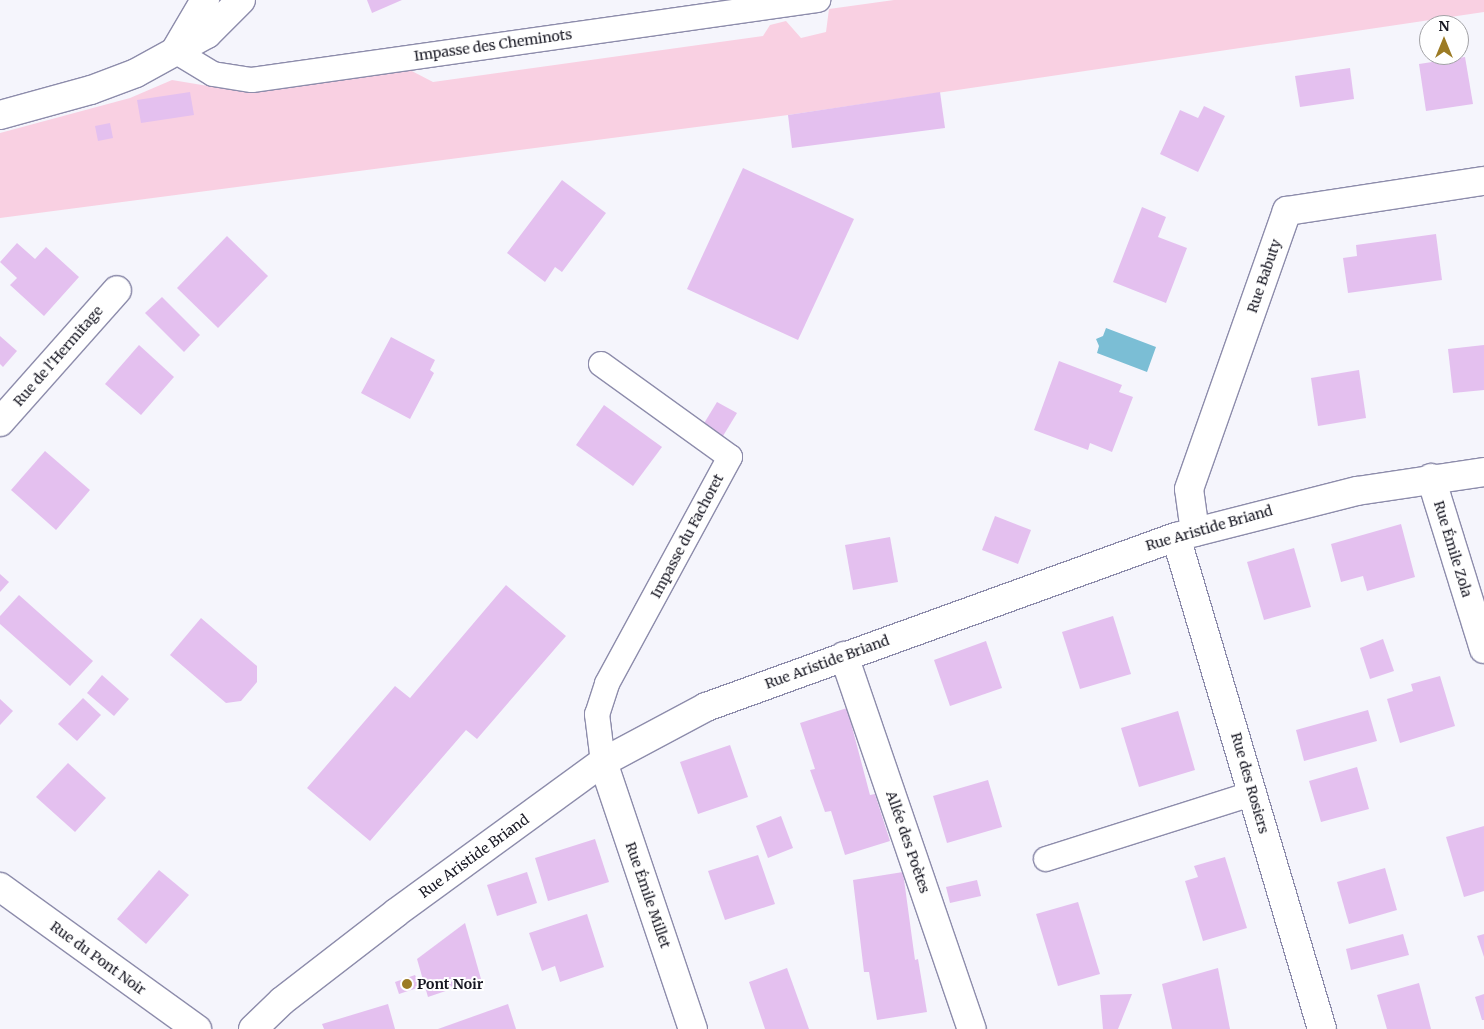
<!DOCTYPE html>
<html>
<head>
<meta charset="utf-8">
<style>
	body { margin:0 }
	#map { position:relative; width:1484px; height:1029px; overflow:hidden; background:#f5f5fc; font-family:Merriweather,serif }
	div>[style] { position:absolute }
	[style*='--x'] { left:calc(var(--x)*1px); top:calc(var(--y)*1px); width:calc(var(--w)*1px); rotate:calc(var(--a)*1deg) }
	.green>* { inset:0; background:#f9d0e2 }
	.water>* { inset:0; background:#7bbed5 }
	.building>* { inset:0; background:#e4c0ef }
	.roads { filter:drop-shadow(1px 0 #8d8cab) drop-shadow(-1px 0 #8d8cab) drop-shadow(0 1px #8d8cab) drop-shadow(0 -1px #8d8cab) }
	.lane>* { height:24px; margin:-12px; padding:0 12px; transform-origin:12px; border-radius:12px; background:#fff }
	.street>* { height:28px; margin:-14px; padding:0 14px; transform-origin:14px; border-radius:14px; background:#fff }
	.secondary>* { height:28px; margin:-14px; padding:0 14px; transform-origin:14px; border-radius:14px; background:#fff }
	.dots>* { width:14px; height:14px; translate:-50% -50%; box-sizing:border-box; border:2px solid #fff; border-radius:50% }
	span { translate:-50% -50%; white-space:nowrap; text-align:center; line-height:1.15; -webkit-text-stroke:4px #fff; paint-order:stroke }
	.street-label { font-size:14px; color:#161621 }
	.poi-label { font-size:14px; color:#161621; font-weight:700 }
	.left { translate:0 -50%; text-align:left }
	.north { position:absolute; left:1419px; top:15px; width:50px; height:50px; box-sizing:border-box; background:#fff; border:1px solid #a2a2a6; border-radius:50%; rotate:0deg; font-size:14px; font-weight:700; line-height:20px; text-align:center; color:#161621 }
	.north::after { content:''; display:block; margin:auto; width:18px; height:22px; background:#9c7b25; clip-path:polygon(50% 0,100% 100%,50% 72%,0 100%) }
</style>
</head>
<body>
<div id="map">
	<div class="green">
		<div style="clip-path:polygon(894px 0,1484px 0,1484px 12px,788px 115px,0 218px,0 133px,130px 98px,172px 80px,250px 93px,406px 68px,433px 82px,763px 36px,770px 25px,786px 21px,801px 38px,826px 32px,829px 9px)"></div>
	</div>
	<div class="water">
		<div style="clip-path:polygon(1106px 328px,1156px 347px,1147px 372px,1097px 353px,1099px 346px,1096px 339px,1103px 336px)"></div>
	</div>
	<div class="building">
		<div style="clip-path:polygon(367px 0,402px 0,372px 13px)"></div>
		<div style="clip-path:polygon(1465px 57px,1473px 104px,1426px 111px,1419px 64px)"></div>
		<div style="clip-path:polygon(1350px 68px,1354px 99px,1300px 107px,1295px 76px)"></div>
		<div style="clip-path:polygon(190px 92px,194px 115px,141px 123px,137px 100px)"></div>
		<div style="clip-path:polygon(940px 92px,945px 128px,792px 148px,788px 115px)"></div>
		<div style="clip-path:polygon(1204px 106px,1225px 116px,1198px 172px,1160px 154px,1180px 110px,1198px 118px)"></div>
		<div style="clip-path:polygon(110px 123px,113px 138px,98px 141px,95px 126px)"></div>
		<div style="clip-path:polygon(743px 168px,854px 219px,798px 340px,687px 289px)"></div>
		<div style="clip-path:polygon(562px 180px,606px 213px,562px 272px,555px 267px,545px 282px,507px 253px)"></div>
		<div style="clip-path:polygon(1142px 207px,1166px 217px,1158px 237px,1187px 248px,1166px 303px,1113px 282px)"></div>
		<div style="clip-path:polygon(1436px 234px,1442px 280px,1348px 293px,1343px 258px,1357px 256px,1356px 245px)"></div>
		<div style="clip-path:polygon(227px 236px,268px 276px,218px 328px,177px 288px)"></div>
		<div style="clip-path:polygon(17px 243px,35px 259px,46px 247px,79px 277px,44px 316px,10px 285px,17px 278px,0 262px)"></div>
		<div style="clip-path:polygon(162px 297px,200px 335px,184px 352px,145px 313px)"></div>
		<div style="clip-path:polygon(0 336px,17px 351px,3px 367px,0 364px)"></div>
		<div style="clip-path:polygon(391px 337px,435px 360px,430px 370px,434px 373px,410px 419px,361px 393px)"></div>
		<div style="clip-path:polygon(139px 345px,174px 377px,141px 415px,105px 384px)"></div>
		<div style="clip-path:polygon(1484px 345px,1484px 390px,1453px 393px,1448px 349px)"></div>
		<div style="clip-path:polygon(1059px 361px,1122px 385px,1119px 392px,1133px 397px,1112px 452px,1090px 443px,1088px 450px,1034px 430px)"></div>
		<div style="clip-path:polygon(1359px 370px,1366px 418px,1318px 426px,1311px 378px)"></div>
		<div style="clip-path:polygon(717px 402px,737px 413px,723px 436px,703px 425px)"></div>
		<div style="clip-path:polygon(604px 405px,662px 447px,633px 486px,576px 445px)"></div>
		<div style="clip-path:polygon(45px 451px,90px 490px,56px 530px,11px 490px)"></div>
		<div style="clip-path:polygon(995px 516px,1031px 530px,1018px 564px,982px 550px)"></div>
		<div style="clip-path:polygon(1401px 524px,1415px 577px,1367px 591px,1363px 576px,1341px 582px,1331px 544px)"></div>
		<div style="clip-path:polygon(890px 537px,898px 582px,853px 590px,845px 545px)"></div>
		<div style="clip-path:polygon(1294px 548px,1311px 607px,1264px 620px,1247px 562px)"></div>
		<div style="clip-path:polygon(0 574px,9px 582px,0 592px)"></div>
		<div style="clip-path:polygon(506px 585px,566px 636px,477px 739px,466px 730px,370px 841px,307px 788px,395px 686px,410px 698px)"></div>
		<div style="clip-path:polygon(19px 595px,93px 661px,70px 686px,0 624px,0 616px)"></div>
		<div style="clip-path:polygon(1113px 616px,1131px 674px,1080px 689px,1062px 632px)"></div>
		<div style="clip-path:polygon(201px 618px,257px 666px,257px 682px,241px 701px,226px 703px,170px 655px)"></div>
		<div style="clip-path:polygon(1383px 639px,1394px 671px,1370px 679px,1360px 648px)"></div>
		<div style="clip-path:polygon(986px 641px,1002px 688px,950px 706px,934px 660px)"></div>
		<div style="clip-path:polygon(102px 675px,129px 699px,114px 716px,87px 693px)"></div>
		<div style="clip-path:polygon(1440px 676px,1455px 726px,1400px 743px,1387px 699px,1413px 691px,1411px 684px)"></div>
		<div style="clip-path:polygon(83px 698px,101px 715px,77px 741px,58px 724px)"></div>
		<div style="clip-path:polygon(0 699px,13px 711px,0 725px)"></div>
		<div style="clip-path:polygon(847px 708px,870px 795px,875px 794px,890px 841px,845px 855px,831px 811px,825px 812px,810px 770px,815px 769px,800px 723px)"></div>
		<div style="clip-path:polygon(1368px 710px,1377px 741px,1304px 761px,1296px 730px)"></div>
		<div style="clip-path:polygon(1178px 711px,1195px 770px,1139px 787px,1121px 728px)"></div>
		<div style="clip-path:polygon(730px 745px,748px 797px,698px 814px,680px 762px)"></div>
		<div style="clip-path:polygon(68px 763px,106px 798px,75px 832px,36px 797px)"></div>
		<div style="clip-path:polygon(1357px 767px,1369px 809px,1321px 822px,1309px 781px)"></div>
		<div style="clip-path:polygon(988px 780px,1002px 827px,947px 843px,933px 796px)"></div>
		<div style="clip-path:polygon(781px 816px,793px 848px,768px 858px,756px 826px)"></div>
		<div style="clip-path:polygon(1484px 826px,1484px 891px,1464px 897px,1446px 837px)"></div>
		<div style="clip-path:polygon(595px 839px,609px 882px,548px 901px,535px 858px)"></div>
		<div style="clip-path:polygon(758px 855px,775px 904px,725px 920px,708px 871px)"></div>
		<div style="clip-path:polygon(1225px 857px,1247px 928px,1203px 941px,1185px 881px,1198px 877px,1194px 866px)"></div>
		<div style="clip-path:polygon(1385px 868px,1397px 910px,1349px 924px,1337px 882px)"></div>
		<div style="clip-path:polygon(159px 870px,189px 895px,146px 944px,117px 919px)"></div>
		<div style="clip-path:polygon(527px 872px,537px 903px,497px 916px,487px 885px)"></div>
		<div style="clip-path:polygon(903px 872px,915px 960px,918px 959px,927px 1012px,877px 1020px,869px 972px,864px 972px,853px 880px)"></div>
		<div style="clip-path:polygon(977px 880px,981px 896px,950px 903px,946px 887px)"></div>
		<div style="clip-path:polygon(1078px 902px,1100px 974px,1058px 986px,1036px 914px)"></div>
		<div style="clip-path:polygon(587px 914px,604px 967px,560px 982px,555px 966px,542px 971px,529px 933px)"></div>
		<div style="clip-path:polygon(465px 923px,481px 979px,428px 997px,417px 959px)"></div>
		<div style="clip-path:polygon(1403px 934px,1409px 955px,1351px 970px,1346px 949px)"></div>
		<div style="clip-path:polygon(1484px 934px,1484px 957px,1477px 936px)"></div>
		<div style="clip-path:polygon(787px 968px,809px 1029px,765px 1029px,749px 982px)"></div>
		<div style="clip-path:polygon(1218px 968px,1230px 1029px,1172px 1029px,1162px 984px)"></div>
		<div style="clip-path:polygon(415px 975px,420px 987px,399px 994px,395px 982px)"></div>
		<div style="clip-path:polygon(1419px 983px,1431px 1029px,1387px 1029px,1377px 995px)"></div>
		<div style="clip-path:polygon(1132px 994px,1118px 1029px,1103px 1029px,1100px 995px)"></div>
		<div style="clip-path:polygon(1484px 994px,1484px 1020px,1482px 1020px,1475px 997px)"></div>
		<div style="clip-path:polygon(388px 1004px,395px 1029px,324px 1029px,322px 1024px)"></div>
		<div style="clip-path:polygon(508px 1004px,516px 1029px,438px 1029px)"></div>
	</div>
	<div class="roads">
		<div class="lane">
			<div style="--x:175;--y:51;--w:44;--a:31.2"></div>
			<div style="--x:213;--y:74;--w:39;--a:9"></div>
			<div style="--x:252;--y:80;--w:572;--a:-8.05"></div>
			<div style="--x:601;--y:364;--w:159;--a:35.8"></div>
			<div style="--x:730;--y:457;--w:258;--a:118.5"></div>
			<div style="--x:607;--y:684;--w:32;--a:108"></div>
			<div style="--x:597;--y:714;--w:48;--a:82.9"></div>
			<div style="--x:1046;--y:859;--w:218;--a:-17.6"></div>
		</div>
		<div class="street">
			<div style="--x:0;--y:422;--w:176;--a:-48.4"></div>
			<div style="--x:1431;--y:478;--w:179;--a:72.8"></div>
			<div style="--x:1195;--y:532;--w:43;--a:-97.9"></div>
			<div style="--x:1189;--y:489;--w:295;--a:-70.6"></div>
			<div style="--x:1287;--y:211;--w:199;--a:-8.7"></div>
			<div style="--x:1176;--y:537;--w:513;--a:73.47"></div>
			<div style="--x:844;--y:656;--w:394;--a:71.1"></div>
			<div style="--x:603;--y:762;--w:282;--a:71.4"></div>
			<div style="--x:0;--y:887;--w:243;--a:35.8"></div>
			<div style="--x:253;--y:1029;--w:40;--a:-44"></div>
			<div style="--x:282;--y:1001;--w:145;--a:-37.7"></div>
			<div style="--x:397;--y:912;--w:255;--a:-36.1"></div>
			<div style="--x:603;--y:762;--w:117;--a:-28.1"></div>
			<div style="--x:706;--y:707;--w:500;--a:-19.9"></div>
			<div style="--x:1176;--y:537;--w:187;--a:-14.3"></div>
			<div style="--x:1357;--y:491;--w:128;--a:-8.5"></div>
		</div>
		<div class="secondary">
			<div style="--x:175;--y:51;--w:59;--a:-59.5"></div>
			<div style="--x:0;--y:115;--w:94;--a:-15.4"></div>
			<div style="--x:91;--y:90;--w:48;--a:-20.7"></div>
			<div style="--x:136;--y:73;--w:81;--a:-28.8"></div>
			<div style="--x:207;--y:34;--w:48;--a:-45"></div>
		</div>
	</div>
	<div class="dots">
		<div style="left:407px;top:984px;background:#9c7b25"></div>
	</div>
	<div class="street-label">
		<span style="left:493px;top:45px;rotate:-8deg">Impasse des Cheminots</span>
		<span style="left:1264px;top:276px;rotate:-71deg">Rue Babuty</span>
		<span style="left:58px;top:356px;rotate:-49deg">Rue de l'Hermitage</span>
		<span style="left:1209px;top:528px;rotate:-16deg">Rue Aristide Briand</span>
		<span style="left:687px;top:536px;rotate:-62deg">Impasse du Fachoret</span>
		<span style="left:1453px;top:549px;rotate:73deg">Rue Émile Zola</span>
		<span style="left:827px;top:662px;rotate:-20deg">Rue Aristide Briand</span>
		<span style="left:1250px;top:783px;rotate:74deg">Rue des Rosiers</span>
		<span style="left:908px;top:842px;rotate:71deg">Allée des Poètes</span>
		<span style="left:474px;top:856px;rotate:-36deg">Rue Aristide Briand</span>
		<span style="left:648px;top:895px;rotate:71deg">Rue Émile Millet</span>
		<span style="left:98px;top:958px;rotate:36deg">Rue du Pont Noir</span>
	</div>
	<div class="poi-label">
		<span class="left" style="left:417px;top:984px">Pont Noir</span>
	</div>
	<div class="north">N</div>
</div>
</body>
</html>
